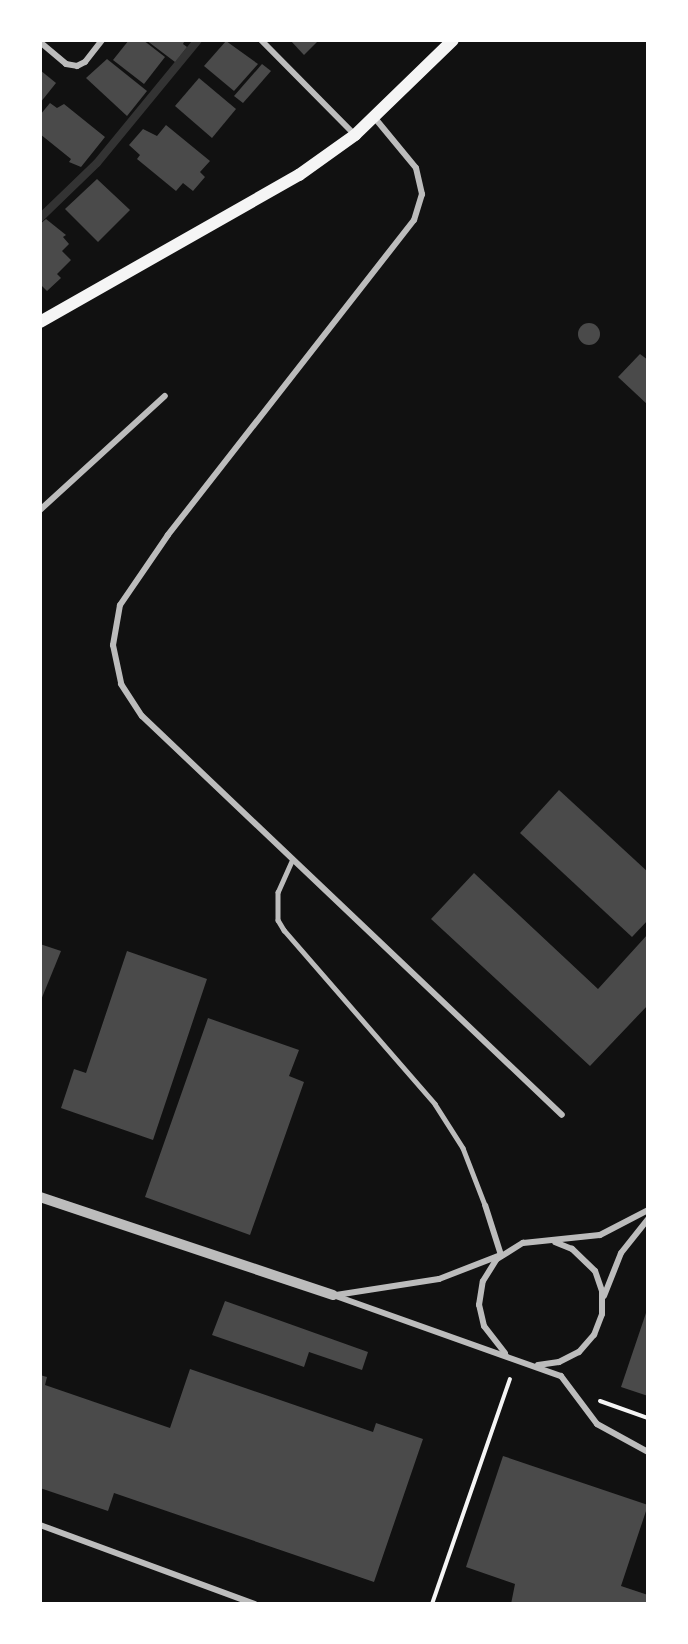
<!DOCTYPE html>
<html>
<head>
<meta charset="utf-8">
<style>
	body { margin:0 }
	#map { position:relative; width:688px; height:1644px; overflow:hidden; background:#111; font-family:"IBM Plex Serif",serif }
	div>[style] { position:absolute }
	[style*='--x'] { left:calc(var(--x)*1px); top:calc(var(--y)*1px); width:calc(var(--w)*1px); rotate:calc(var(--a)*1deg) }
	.stream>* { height:8px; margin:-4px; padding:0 4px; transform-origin:4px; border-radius:4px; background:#333 }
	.building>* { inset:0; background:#4a4a4a }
	.round { border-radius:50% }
	.path>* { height:4px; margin:-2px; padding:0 2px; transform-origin:2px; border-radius:2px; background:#f5f5f5 }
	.service>* { height:4.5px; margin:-2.25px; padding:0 2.25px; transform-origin:2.25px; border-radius:2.25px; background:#bcbcbc }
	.minor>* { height:6px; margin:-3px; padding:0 3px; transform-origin:3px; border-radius:3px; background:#bcbcbc }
	.tertiary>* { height:10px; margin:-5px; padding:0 5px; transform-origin:5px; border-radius:5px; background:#bcbcbc }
	.secondary>* { height:12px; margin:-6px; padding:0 6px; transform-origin:6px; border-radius:6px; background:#f5f5f5 }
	span { translate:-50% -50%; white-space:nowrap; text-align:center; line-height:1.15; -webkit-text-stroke:4.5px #fff; paint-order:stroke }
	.frame { position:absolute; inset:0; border:42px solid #fff; pointer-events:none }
</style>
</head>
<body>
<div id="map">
	<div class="stream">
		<div style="--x:40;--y:218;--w:79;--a:-44"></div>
		<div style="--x:97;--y:163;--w:159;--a:-50.6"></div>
	</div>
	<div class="building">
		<div style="clip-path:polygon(129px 40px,143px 40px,165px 57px,144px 84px,113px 60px)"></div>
		<div style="clip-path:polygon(146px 40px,185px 40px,183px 44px,187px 47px,175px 62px)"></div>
		<div style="clip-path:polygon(290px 40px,319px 40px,304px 55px)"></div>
		<div style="clip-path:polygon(226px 41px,258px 64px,234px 91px,204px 66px)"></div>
		<div style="clip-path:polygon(107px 59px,147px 91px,127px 116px,86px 78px)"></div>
		<div style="clip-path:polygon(262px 64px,271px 71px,243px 103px,234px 96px)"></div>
		<div style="clip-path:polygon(40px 70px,56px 83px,40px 103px)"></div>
		<div style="clip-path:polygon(199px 78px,236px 109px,212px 138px,175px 106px)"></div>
		<div style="clip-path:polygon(50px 103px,57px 108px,64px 104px,105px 137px,81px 167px,69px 162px,71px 159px,40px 134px,40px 115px)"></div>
		<div style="clip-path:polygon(166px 125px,210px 161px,200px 172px,205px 177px,193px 191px,183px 183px,176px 191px,137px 159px,140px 155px,129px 145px,143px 129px,157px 136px)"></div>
		<div style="clip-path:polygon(97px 179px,130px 210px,98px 242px,65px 209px)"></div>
		<div style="clip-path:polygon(46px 219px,66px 235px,63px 237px,69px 244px,62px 251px,71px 260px,57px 274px,61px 278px,47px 291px,40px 284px,40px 224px)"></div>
		<div class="round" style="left:578px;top:323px;width:22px;height:22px"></div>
		<div style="clip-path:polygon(640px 354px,648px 360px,648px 405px,618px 377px)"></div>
		<div style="clip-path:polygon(559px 790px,648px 872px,648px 920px,632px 937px,520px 833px)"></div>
		<div style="clip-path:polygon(474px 873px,598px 989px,648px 934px,648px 1005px,590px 1066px,431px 919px)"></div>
		<div style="clip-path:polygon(40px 944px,61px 951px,41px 1000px,40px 1000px)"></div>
		<div style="clip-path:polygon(127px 951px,207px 979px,153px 1140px,61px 1108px,74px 1069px,86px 1073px)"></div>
		<div style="clip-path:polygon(208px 1018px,299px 1050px,289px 1076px,304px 1082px,250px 1235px,145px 1197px)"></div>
		<div style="clip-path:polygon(225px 1301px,368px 1352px,362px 1370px,309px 1352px,304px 1367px,212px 1335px)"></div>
		<div style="clip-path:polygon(647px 1310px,648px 1310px,648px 1396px,621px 1387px)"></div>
		<div style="clip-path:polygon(190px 1369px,373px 1432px,376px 1423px,423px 1439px,374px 1582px,114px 1493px,108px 1511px,40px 1488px,40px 1375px,47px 1377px,45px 1385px,170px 1428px)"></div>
		<div style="clip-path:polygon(503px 1456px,648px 1505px,621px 1586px,648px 1595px,648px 1604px,511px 1604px,515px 1584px,466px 1567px)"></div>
	</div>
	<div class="path">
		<div style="--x:600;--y:1401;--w:51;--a:19.5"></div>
		<div style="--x:432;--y:1604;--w:238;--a:-70.9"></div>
	</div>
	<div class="service">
		<div style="--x:293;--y:859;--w:36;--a:114"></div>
		<div style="--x:278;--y:892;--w:28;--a:90"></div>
		<div style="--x:278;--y:920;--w:12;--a:59"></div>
		<div style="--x:284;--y:930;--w:230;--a:49"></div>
		<div style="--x:435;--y:1104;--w:52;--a:57.5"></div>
		<div style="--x:463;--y:1148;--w:61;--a:68.9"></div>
	</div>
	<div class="minor">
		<div style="--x:261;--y:40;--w:134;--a:45.3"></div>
		<div style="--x:40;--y:42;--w:34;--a:40"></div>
		<div style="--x:66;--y:64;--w:11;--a:10"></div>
		<div style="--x:77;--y:66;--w:9;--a:-27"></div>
		<div style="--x:85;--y:62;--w:28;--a:-52"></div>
		<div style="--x:374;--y:117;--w:66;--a:50.5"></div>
		<div style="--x:416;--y:168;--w:27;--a:77"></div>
		<div style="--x:422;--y:194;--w:27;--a:107"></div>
		<div style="--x:414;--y:220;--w:400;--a:128"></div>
		<div style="--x:168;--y:535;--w:85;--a:124.4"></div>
		<div style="--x:120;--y:605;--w:41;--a:99.9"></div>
		<div style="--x:113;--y:645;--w:40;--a:78"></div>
		<div style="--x:121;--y:684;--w:38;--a:57"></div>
		<div style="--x:142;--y:716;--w:579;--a:43.53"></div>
		<div style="--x:40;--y:510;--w:169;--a:-42.4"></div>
		<div style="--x:333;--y:1295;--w:242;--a:19.6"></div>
		<div style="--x:561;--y:1376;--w:60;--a:53.1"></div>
		<div style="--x:597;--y:1424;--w:58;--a:28.8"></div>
		<div style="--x:336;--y:1295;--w:104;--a:-8.8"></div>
		<div style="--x:439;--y:1279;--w:66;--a:-21.2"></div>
		<div style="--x:501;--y:1255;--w:52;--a:-107.7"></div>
		<div style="--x:604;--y:1296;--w:46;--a:-68.4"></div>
		<div style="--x:621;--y:1253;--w:43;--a:-51.5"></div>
		<div style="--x:505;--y:1353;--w:34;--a:-128"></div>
		<div style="--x:484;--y:1326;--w:22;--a:-103"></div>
		<div style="--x:479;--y:1305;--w:24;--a:-81"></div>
		<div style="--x:483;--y:1281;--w:26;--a:-58"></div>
		<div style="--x:497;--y:1259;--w:31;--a:-32"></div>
		<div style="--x:523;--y:1243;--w:77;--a:-5.9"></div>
		<div style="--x:600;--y:1235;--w:54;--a:-27.5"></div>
		<div style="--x:538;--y:1365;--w:21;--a:-8"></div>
		<div style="--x:559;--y:1362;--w:22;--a:-27"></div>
		<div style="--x:579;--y:1352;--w:23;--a:-49"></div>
		<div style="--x:594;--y:1335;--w:22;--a:-69"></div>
		<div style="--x:602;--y:1314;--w:23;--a:-90"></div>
		<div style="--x:602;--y:1291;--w:21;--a:-109"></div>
		<div style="--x:595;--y:1271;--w:32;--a:-136"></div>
		<div style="--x:572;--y:1249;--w:18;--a:-158"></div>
		<div style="--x:40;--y:1525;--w:229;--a:20.2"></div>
	</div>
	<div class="tertiary">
		<div style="--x:40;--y:1197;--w:309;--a:18.5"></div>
	</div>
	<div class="secondary">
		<div style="--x:40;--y:322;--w:298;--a:-29.6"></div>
		<div style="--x:299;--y:175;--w:69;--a:-35.5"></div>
		<div style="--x:355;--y:135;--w:136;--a:-44.1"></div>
	</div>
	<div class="frame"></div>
</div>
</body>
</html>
